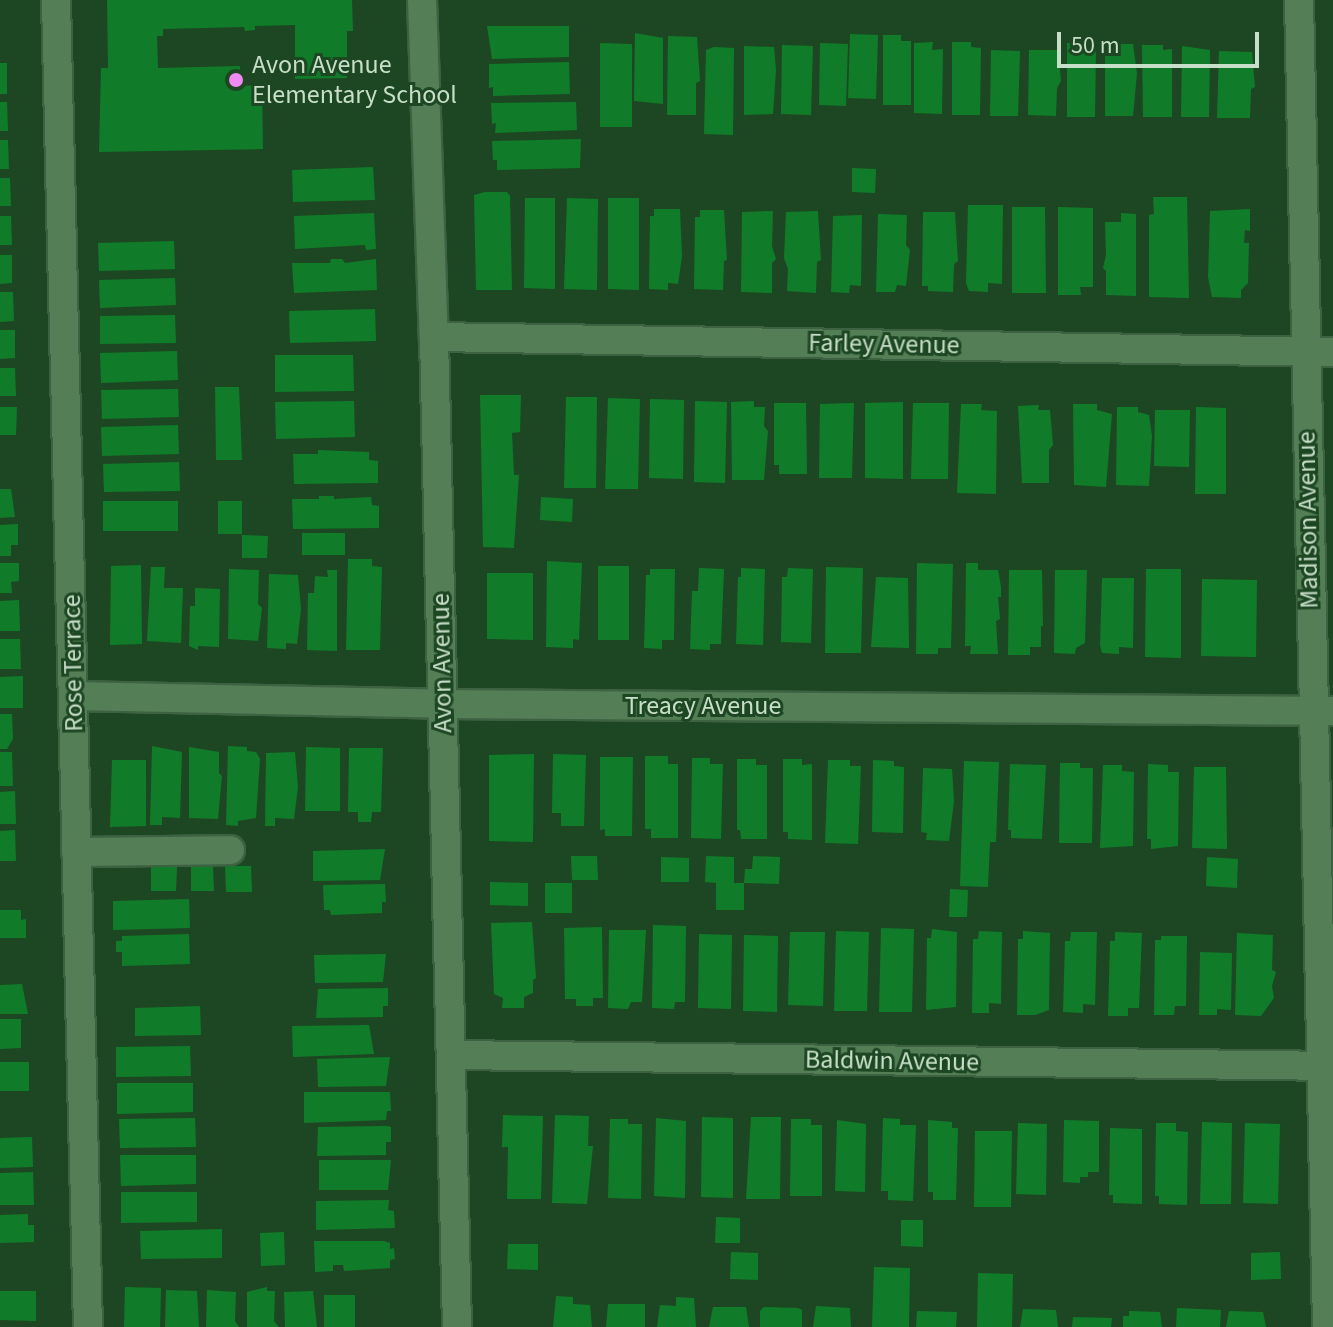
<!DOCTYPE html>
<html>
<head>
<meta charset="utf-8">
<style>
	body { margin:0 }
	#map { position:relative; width:1333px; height:1327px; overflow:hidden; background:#1d4722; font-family:"Source Sans 3",sans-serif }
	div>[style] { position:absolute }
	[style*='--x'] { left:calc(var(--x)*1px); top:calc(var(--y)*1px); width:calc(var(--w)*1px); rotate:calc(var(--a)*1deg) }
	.building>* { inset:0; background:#107c2a }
	.roads { filter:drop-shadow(2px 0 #3c6242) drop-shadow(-2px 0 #3c6242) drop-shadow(0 2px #3c6242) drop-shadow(0 -2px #3c6242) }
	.minor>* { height:28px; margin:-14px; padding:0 14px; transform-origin:14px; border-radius:14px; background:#547e56 }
	.dots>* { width:22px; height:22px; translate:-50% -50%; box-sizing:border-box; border:4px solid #1d4722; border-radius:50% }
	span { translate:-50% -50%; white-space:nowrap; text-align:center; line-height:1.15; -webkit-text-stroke:6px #1d4722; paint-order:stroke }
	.poi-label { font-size:26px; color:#c7dec8 }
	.left { translate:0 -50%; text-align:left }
	.street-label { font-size:26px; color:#c7dec8 }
	.scale { position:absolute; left:1057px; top:32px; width:202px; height:36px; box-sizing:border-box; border:4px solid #c7dec8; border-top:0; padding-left:10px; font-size:24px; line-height:28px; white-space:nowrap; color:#c7dec8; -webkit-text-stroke:6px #1d4722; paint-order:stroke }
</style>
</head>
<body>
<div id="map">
	<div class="building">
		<div style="clip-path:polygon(107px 0,352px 0,353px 31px,347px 31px,347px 78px,295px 79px,295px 25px,255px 26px,255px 30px,245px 31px,244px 27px,163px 29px,163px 36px,157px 36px,158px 68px,240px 66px,241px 86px,262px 85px,263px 149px,99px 152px,101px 68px,108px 68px)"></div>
		<div style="clip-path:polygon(487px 26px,569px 26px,569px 57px,492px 59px)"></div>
		<div style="clip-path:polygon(635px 33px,663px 38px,663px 104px,634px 101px)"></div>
		<div style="clip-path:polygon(850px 34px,878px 35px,876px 99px,848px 98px)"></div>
		<div style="clip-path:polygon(883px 35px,901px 35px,901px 41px,911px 41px,911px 105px,883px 105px)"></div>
		<div style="clip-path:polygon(668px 36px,697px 37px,700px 81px,696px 83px,696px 115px,667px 115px)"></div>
		<div style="clip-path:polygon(933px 42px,932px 50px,943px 49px,942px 114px,914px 113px,914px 43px)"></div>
		<div style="clip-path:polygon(952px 42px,971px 42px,971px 47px,981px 48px,980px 115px,952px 115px)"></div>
		<div style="clip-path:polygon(600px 43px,632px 44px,632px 127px,600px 127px)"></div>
		<div style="clip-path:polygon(820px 43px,848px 44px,846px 106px,819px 105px)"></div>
		<div style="clip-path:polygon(1067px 43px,1087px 43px,1087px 49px,1096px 49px,1095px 117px,1067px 117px)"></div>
		<div style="clip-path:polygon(1105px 44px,1133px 44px,1137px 73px,1133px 116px,1105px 116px)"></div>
		<div style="clip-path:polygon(782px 45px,813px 46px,811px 115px,781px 114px)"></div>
		<div style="clip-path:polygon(1142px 45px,1163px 45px,1163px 50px,1172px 49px,1172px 117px,1143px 117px)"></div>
		<div style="clip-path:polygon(744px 46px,774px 47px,776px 70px,773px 114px,744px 115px)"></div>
		<div style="clip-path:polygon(1182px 46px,1210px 50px,1209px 117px,1181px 117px)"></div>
		<div style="clip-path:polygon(714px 47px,734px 48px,733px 135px,704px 134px,706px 50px)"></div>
		<div style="clip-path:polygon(991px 50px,1020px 51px,1018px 116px,990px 116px)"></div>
		<div style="clip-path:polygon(1029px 50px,1058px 50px,1061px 81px,1057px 88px,1056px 116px,1028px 115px)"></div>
		<div style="clip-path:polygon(1219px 51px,1252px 52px,1255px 87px,1251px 89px,1250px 118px,1217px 118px)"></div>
		<div style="clip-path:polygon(569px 62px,570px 94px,493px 96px,493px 87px,489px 88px,489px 64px)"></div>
		<div style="clip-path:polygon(0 63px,7px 63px,7px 94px,0 94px)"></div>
		<div style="clip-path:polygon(0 102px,7px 102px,8px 131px,0 131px)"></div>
		<div style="clip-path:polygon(576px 102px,577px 130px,495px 133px,496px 123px,492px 124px,491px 103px)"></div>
		<div style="clip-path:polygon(581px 139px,580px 168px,497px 170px,497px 160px,493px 160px,492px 141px)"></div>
		<div style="clip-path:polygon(0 140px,8px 140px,9px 169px,0 169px)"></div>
		<div style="clip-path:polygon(373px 167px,375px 200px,293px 202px,292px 170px)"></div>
		<div style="clip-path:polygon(852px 168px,876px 169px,875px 193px,852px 192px)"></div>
		<div style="clip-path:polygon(0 178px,10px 178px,11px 206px,0 206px)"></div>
		<div style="clip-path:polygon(485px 192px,507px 192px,510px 196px,512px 290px,476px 290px,474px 195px)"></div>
		<div style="clip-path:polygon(1153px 197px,1187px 197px,1189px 298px,1149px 297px,1149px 215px,1154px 214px)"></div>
		<div style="clip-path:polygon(525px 198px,555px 198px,555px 289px,524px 288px)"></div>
		<div style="clip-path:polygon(567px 198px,598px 199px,597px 290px,564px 289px)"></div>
		<div style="clip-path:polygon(608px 198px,639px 198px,639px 290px,608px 289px)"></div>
		<div style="clip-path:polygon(968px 205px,1003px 205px,1002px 284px,988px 283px,988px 292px,969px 291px,966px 283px)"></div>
		<div style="clip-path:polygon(1012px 207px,1045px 207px,1046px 293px,1012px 293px)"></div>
		<div style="clip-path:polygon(1058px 207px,1093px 208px,1093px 287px,1080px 287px,1081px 295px,1058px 295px)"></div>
		<div style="clip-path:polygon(654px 209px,680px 209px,682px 256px,678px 284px,668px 283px,668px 290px,649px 289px,650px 216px,654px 216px)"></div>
		<div style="clip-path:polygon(1250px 209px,1250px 231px,1245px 230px,1244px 243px,1249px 243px,1248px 283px,1241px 290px,1241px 298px,1212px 297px,1208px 277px,1210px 211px)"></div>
		<div style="clip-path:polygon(700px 210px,724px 210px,727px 260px,724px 261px,723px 290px,694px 289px,695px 217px,700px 217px)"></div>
		<div style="clip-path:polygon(773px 211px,772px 246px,776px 259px,772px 263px,772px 293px,741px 292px,742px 212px)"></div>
		<div style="clip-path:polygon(818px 211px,821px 260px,817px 262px,816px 293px,787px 291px,788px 269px,784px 258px,786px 212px)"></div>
		<div style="clip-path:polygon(923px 212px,955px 212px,958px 261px,954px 264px,953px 292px,928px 291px,928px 286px,922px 286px)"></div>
		<div style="clip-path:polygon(374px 213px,376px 249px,366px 250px,365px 245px,295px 249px,294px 216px)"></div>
		<div style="clip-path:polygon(1121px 213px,1136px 214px,1136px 296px,1106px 295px,1106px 271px,1103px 268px,1106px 255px,1105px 222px,1121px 222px)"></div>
		<div style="clip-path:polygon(878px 214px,907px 215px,906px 245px,910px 250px,906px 286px,897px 285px,895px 292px,876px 292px)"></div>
		<div style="clip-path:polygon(862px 215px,861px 286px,850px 285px,849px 293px,831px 292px,833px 216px)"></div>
		<div style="clip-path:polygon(0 216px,11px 216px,12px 245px,0 245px)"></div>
		<div style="clip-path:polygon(174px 241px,175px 269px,99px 271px,98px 243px)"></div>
		<div style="clip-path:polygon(0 255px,12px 255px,12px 283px,0 284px)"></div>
		<div style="clip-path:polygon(331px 259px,342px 259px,345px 263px,376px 259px,377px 290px,294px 293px,292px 263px,330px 263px)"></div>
		<div style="clip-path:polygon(175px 278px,176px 305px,100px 308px,99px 280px)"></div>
		<div style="clip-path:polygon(0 292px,13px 292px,14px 321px,0 322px)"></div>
		<div style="clip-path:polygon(375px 309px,376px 341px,290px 343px,289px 311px)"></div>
		<div style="clip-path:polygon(175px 315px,176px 343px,100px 344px,100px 316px)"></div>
		<div style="clip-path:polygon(0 330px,15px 330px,15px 358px,0 359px)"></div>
		<div style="clip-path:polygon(177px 351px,178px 380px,101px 383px,100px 353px)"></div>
		<div style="clip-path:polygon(275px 355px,353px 355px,354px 391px,275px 392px)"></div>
		<div style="clip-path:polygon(0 368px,15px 368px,16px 396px,0 396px)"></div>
		<div style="clip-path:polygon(215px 387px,239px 387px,242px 460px,216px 460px)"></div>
		<div style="clip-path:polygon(178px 389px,179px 417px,102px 419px,101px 390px)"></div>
		<div style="clip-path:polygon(480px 395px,521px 395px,520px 432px,512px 433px,514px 475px,519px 475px,514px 548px,483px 547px)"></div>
		<div style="clip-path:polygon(566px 397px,597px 397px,596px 488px,564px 488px)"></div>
		<div style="clip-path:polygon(608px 398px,640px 399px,638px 489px,605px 489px)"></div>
		<div style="clip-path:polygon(650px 399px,684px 400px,683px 479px,649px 478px)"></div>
		<div style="clip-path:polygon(354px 401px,355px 437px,276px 439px,275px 402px)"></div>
		<div style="clip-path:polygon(695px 401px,727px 402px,725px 483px,694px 482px)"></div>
		<div style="clip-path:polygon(754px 401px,754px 407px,765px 407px,764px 426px,768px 431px,764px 480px,732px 480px,731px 402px)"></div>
		<div style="clip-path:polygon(903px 402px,903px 479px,865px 478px,865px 403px)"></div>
		<div style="clip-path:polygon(774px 403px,806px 403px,807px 474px,779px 474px,779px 465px,774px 465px)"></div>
		<div style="clip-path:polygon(854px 403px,852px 478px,819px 478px,820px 404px)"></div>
		<div style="clip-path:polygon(913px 403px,949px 403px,948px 479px,911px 479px)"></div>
		<div style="clip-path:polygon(961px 404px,982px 404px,981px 410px,997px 411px,996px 494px,957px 493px)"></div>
		<div style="clip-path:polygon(1073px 404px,1097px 404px,1097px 410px,1112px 414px,1106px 487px,1074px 485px)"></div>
		<div style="clip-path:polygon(1039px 405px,1038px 410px,1050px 410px,1053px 445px,1049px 450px,1049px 483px,1022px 483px,1018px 406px)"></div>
		<div style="clip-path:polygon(0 407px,17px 407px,16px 435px,0 435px)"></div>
		<div style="clip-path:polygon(1117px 407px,1138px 407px,1138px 412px,1149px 415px,1152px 436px,1149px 486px,1116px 485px)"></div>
		<div style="clip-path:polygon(1196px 407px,1226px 408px,1226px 494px,1195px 494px)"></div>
		<div style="clip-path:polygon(1155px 410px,1190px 410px,1189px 467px,1154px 466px)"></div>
		<div style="clip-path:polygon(178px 425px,179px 454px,102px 456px,101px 427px)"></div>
		<div style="clip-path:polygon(318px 450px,369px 452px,369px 460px,378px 461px,378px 483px,294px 484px,293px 454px,318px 454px)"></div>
		<div style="clip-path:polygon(179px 462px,180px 491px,104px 492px,103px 464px)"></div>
		<div style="clip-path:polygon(0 489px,11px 489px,15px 517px,0 518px)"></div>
		<div style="clip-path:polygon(319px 496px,334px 496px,334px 499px,371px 497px,372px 505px,379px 506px,379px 528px,293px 529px,292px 499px,319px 499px)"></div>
		<div style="clip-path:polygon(541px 497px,573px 499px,572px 522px,540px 520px)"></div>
		<div style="clip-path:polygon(103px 501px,178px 501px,178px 531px,103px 531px)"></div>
		<div style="clip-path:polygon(218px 501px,242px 501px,242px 534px,218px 534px)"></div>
		<div style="clip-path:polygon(18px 524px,18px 545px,11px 545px,11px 556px,0 556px,0 525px)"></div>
		<div style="clip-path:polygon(302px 533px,345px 533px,345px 555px,302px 555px)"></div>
		<div style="clip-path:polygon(242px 535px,268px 536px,267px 558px,242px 558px)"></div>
		<div style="clip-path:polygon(348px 559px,372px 559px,372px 566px,382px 567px,380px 650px,346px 650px)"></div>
		<div style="clip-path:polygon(547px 561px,582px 563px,579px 640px,573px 639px,573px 648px,546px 647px)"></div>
		<div style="clip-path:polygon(0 563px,19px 563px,19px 581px,11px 582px,12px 593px,0 593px)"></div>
		<div style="clip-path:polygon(917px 563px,953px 564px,951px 648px,938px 648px,938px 654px,916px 654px)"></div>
		<div style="clip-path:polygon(966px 563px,978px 563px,978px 570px,998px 570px,1001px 587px,1001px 597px,998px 597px,1000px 619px,996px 621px,998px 654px,970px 654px,971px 646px,965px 646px)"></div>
		<div style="clip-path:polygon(141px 565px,142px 644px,110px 645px,111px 566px)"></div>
		<div style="clip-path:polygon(598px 566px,629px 566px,629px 640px,598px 640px)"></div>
		<div style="clip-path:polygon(151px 567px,165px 567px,164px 588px,183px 588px,181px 643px,147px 641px)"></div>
		<div style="clip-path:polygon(826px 567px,863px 568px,861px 653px,825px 653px)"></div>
		<div style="clip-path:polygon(699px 568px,724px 569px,721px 644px,710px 644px,710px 650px,690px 649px,692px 591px,698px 591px)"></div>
		<div style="clip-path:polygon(741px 568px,765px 569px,763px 645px,736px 644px,738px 577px,741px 577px)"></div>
		<div style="clip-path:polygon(788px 568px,813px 569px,811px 643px,781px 642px,782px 577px,787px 577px)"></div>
		<div style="clip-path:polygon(229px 569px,259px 570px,258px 604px,262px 608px,258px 641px,228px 639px)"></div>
		<div style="clip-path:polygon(650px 569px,675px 569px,674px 640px,662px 640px,662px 649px,644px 648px,646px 575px,650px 575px)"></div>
		<div style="clip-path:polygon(1146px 569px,1181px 569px,1181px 658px,1145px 657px)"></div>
		<div style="clip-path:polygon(327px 570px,337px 570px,337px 651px,307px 650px,308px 593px,314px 593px,315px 576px,328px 577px)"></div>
		<div style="clip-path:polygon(1009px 570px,1042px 570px,1043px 626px,1041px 626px,1041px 647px,1030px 647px,1030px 655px,1008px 655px)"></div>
		<div style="clip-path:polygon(1055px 570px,1087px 570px,1085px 643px,1076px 648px,1075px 654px,1054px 653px)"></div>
		<div style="clip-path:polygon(487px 573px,533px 573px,533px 640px,487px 639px)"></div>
		<div style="clip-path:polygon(269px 574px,298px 575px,301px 609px,297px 644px,286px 643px,286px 649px,267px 648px)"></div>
		<div style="clip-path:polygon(876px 577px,908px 578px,909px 648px,871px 647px)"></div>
		<div style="clip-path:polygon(1102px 578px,1134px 578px,1133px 648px,1119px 647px,1119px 654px,1102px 653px,1100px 645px)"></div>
		<div style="clip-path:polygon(1202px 579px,1257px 580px,1256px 657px,1201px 656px)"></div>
		<div style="clip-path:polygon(195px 588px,220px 589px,219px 647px,198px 646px,198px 650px,189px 646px,190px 606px,195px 606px)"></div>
		<div style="clip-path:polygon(19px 600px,20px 631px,0 631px,0 601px)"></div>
		<div style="clip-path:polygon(0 639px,20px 639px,21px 669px,0 669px)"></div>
		<div style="clip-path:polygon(23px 676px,23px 708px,0 708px,0 677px)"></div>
		<div style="clip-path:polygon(0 714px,12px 714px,13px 739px,7px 749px,0 749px)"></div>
		<div style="clip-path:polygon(152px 746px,182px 752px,180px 818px,162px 817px,162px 825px,150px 825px)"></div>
		<div style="clip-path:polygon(228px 746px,247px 747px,247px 751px,256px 752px,260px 759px,256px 818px,238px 821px,238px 826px,226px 825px)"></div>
		<div style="clip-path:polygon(189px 747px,219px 752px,219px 773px,222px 776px,218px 819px,189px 818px)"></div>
		<div style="clip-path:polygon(306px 747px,340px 748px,340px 811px,305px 811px)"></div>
		<div style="clip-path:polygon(349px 748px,383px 748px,381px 812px,372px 812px,371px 822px,358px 822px,358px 812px,348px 812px)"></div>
		<div style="clip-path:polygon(0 752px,12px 752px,13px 786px,0 786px)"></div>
		<div style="clip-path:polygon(295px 752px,298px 787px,294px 819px,275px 818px,275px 826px,265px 826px,266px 753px)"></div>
		<div style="clip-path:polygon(534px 754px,533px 842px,489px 841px,489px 755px)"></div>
		<div style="clip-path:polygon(553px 754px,586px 755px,584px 826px,561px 826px,561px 813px,552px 813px)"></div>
		<div style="clip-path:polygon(645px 756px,668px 756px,668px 764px,678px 764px,678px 838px,651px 838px,651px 829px,645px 829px)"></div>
		<div style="clip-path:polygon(600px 757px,633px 757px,632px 836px,605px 836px,605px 829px,600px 830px)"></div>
		<div style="clip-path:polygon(692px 758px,710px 758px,710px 764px,723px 764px,721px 839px,691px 838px)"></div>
		<div style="clip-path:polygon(737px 759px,756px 759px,756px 765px,767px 765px,767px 839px,741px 839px,740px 830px,737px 830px)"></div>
		<div style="clip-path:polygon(783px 759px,802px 759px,802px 765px,812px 764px,812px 840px,788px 839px,788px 832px,783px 832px)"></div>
		<div style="clip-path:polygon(112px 760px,146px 760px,146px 826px,110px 827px)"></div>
		<div style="clip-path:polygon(828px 760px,850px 760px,850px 766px,861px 766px,858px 844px,825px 843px)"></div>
		<div style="clip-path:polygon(873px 760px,894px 761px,894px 766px,904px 767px,903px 833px,872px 832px)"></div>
		<div style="clip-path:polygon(964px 761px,999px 762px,996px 842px,990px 842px,988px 887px,960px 886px)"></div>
		<div style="clip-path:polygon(1060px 763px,1080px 763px,1080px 768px,1093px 768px,1092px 843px,1059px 843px)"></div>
		<div style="clip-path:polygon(1010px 764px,1046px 765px,1042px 839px,1011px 838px,1011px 830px,1008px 830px)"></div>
		<div style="clip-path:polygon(1148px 764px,1168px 765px,1168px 772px,1179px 772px,1178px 846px,1151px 849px,1151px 839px,1147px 839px)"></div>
		<div style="clip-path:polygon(1103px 765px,1122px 765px,1122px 771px,1134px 772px,1133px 846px,1100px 848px)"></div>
		<div style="clip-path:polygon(1194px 767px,1226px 767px,1227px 849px,1192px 848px)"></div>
		<div style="clip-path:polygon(923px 768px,952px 769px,954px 801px,949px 841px,926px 840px,927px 833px,921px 832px)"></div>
		<div style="clip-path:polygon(15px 791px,16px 824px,0 824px,0 792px)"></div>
		<div style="clip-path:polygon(15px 830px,16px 861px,0 861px,0 831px)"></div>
		<div style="clip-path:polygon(385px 849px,380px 880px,313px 881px,313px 851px)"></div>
		<div style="clip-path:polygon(571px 856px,597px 856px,598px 880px,572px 880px)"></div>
		<div style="clip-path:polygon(706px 856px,734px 857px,734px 883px,744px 883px,744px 910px,716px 910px,716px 883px,705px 882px)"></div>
		<div style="clip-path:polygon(753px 856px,780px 857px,779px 884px,744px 883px,745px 869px,752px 869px)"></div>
		<div style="clip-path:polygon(661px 857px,689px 858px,689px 882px,661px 882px)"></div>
		<div style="clip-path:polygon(1207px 857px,1238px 859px,1237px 888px,1206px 886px)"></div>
		<div style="clip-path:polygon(213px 865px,214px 891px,191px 891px,191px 866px)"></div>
		<div style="clip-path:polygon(225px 866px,251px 866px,252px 892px,226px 892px)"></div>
		<div style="clip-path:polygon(151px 867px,177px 867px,176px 891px,151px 891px)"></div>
		<div style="clip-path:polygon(490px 882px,528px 883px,528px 906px,490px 905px)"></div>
		<div style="clip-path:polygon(545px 883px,572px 883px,572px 913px,545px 913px)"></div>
		<div style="clip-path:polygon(385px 884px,386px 902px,382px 902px,382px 913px,331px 915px,330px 910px,324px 910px,323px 885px)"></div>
		<div style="clip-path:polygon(950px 889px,968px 890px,967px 917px,949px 917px)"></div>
		<div style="clip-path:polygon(189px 899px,190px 928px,113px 930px,113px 901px)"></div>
		<div style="clip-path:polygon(0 910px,21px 910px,21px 920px,26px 919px,26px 938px,0 938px)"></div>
		<div style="clip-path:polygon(532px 922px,536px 978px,533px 980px,533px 993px,524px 997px,524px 1008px,502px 1008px,503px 998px,494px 994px,491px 923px)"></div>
		<div style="clip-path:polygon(653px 925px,686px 926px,685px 1002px,675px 1002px,674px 1009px,652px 1008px)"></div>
		<div style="clip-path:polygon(602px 927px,603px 998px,593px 998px,593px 1006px,576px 1006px,576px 999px,565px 999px,564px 928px)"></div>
		<div style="clip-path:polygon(881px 928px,914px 929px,912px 1012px,879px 1012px)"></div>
		<div style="clip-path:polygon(932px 929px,957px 932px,956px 1007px,926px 1010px,927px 938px,931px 938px)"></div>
		<div style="clip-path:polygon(609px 930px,646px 930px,642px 1002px,631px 1002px,628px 1009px,608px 1008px)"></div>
		<div style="clip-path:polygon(836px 931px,869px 932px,867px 1011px,834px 1011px)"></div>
		<div style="clip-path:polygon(979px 931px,1002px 932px,1001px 1004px,989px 1003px,989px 1013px,972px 1013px,973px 939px,978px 939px)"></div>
		<div style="clip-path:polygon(1023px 931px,1050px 933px,1049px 1010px,1035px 1015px,1017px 1015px,1018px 939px,1023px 939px)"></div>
		<div style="clip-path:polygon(790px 932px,825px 932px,823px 1006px,788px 1005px)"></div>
		<div style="clip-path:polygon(1071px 932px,1097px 932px,1095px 1005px,1083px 1004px,1083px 1013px,1063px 1012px,1065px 941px,1070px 941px)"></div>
		<div style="clip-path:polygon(1115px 932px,1142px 933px,1139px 1008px,1128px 1008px,1128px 1016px,1108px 1016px,1110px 941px,1115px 941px)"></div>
		<div style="clip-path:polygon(1237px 933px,1273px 935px,1272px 970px,1276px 972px,1272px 986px,1274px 998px,1261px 1016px,1235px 1015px)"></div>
		<div style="clip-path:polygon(189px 934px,190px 964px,122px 966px,122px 952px,116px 952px,116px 941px,122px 941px,122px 936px)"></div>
		<div style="clip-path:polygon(699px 934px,732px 935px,731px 1009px,698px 1008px)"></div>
		<div style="clip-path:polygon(744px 935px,778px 936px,777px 1012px,743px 1011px)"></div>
		<div style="clip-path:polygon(1161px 936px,1187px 936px,1186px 1006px,1175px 1006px,1174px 1015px,1154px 1015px,1155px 940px,1161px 940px)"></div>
		<div style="clip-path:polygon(1200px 952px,1232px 953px,1231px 1010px,1217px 1009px,1217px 1015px,1199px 1015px)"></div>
		<div style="clip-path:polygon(386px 954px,383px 982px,315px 983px,314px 955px)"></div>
		<div style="clip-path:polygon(22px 984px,28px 1014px,0 1014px,0 985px)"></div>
		<div style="clip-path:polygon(388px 988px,388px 1006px,383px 1006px,383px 1017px,316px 1018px,318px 989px)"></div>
		<div style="clip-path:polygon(200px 1006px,201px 1035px,135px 1036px,135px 1008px)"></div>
		<div style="clip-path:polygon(0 1019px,21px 1019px,21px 1048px,0 1049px)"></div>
		<div style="clip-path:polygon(369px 1025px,374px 1054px,293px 1057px,292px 1026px)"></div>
		<div style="clip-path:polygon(190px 1046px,191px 1076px,116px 1077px,116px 1047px)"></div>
		<div style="clip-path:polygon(390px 1057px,386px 1086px,318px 1087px,317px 1059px)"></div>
		<div style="clip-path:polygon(0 1062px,29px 1062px,29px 1091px,0 1091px)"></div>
		<div style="clip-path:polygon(117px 1083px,193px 1083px,193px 1112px,117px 1114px)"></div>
		<div style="clip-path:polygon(304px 1092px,390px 1092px,391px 1111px,387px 1111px,386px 1120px,304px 1123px)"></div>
		<div style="clip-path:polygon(503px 1115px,543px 1116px,541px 1199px,507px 1199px,508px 1147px,502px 1147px)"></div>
		<div style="clip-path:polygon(555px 1115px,589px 1116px,588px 1146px,593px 1146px,587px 1204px,552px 1203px)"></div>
		<div style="clip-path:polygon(702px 1117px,733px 1118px,733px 1198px,701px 1197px)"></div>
		<div style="clip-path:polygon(751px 1117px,781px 1117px,780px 1199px,746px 1199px)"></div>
		<div style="clip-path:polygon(195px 1118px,196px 1147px,120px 1148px,119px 1119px)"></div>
		<div style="clip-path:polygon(656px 1118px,686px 1121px,685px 1198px,654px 1196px)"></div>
		<div style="clip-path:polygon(883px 1118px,900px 1119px,900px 1125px,916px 1125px,913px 1201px,888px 1200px,888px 1191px,881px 1191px)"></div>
		<div style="clip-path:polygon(610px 1119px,628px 1119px,628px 1124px,642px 1124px,641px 1199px,608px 1198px)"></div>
		<div style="clip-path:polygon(791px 1119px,811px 1119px,811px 1125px,822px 1125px,822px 1196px,790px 1196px)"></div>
		<div style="clip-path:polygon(837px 1120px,866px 1124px,865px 1192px,835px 1191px)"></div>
		<div style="clip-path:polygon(928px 1120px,952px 1122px,952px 1128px,958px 1128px,956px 1200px,933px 1200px,933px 1192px,928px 1192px)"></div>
		<div style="clip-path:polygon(1064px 1120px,1099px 1121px,1099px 1172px,1088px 1172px,1088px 1177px,1080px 1177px,1080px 1183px,1063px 1182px)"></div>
		<div style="clip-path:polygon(1202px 1122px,1232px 1123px,1231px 1204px,1200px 1204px)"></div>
		<div style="clip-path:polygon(1018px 1123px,1047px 1124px,1046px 1195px,1016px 1194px)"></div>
		<div style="clip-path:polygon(1156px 1123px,1176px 1123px,1176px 1131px,1188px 1132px,1187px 1205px,1159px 1204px,1159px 1196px,1155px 1196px)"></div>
		<div style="clip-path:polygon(1245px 1123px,1280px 1124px,1278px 1204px,1243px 1203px)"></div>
		<div style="clip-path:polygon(387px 1126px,391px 1127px,391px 1142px,386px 1142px,386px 1155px,317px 1156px,318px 1127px)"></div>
		<div style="clip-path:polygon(1110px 1128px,1142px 1129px,1142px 1204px,1113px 1203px,1113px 1195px,1109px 1195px)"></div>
		<div style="clip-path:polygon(975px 1131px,1012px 1131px,1011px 1207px,974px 1207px)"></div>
		<div style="clip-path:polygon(32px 1137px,33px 1167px,0 1168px,0 1138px)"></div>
		<div style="clip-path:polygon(120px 1155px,196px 1155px,196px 1184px,121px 1186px)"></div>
		<div style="clip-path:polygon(319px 1160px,391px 1160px,388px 1190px,319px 1190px)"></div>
		<div style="clip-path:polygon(33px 1172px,34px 1205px,0 1205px,0 1173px)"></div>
		<div style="clip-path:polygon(121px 1192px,197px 1192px,197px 1222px,121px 1223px)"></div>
		<div style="clip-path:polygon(389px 1200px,388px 1210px,394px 1211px,395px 1228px,316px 1230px,316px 1201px)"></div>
		<div style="clip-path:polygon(28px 1214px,28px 1225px,34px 1225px,34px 1242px,0 1243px,0 1215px)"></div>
		<div style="clip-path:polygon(716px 1217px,740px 1218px,740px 1243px,715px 1243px)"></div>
		<div style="clip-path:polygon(901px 1220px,923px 1220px,923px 1247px,901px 1246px)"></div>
		<div style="clip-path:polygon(222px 1229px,222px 1258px,141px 1259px,140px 1231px)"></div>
		<div style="clip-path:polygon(284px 1232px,285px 1265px,261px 1266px,260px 1233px)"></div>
		<div style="clip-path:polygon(314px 1241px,384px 1241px,390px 1243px,390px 1249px,394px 1248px,395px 1259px,390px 1260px,390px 1268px,344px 1271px,343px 1265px,333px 1265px,333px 1271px,315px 1272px)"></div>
		<div style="clip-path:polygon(508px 1244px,538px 1244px,538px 1270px,507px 1269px)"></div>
		<div style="clip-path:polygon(731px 1252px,758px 1253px,758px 1280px,730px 1279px)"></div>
		<div style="clip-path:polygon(1280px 1252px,1281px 1279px,1251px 1280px,1251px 1253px)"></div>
		<div style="clip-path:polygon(874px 1267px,910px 1268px,909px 1327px,872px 1327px)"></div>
		<div style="clip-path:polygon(978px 1273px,1013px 1274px,1012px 1327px,977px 1327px)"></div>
		<div style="clip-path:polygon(125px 1287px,161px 1288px,160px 1327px,124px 1327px)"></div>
		<div style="clip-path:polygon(267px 1287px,267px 1291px,275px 1291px,274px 1321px,279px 1327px,247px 1327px,247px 1292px)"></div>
		<div style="clip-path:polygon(166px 1290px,197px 1291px,199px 1327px,165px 1327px)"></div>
		<div style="clip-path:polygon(207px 1290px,236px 1292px,235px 1321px,239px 1327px,206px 1327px)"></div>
		<div style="clip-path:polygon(0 1291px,36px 1291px,36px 1321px,0 1320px)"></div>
		<div style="clip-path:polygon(313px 1291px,317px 1327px,285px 1327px,284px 1292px)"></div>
		<div style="clip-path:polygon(324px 1295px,355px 1295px,355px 1327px,324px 1327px)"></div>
		<div style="clip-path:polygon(556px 1296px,573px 1297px,573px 1304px,590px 1305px,592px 1327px,553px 1327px)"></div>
		<div style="clip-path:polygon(676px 1297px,694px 1298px,696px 1327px,657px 1327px,660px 1305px,676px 1306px)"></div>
		<div style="clip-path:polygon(608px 1304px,645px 1304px,645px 1327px,606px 1327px)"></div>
		<div style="clip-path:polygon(816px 1306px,850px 1308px,851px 1327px,813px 1327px)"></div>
		<div style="clip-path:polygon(713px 1307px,746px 1307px,749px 1327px,709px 1327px)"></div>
		<div style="clip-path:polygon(764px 1307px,798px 1308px,802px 1310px,802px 1327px,760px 1327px,760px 1311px)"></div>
		<div style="clip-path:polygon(1177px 1308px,1221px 1310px,1220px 1327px,1176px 1327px)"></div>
		<div style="clip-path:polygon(1023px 1309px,1056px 1310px,1058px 1327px,1020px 1327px)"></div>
		<div style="clip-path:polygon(917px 1311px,957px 1312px,956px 1327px,916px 1327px)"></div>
		<div style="clip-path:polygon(1129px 1311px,1160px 1312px,1162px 1327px,1123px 1327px,1123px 1316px,1129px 1316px)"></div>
		<div style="clip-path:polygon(1229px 1311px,1263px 1312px,1266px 1327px,1226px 1327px)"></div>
		<div style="clip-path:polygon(1073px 1317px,1112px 1318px,1111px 1327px,1072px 1327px)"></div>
	</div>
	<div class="roads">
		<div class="minor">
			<div style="--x:56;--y:0;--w:1327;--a:88.62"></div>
			<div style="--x:422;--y:0;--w:337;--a:88"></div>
			<div style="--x:434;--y:337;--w:990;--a:88.67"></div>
			<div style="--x:1299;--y:0;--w:1327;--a:88.79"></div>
			<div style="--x:434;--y:337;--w:899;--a:0.96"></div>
			<div style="--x:74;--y:696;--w:369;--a:1.2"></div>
			<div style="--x:443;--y:704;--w:890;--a:0.45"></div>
			<div style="--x:76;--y:852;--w:154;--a:-0.7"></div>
			<div style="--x:451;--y:1055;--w:882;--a:0.71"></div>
		</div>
	</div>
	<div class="dots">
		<div style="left:236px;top:80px;background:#f18af4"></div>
	</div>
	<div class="poi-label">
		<span class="left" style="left:252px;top:80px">Avon Avenue<br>Elementary School</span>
	</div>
	<div class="street-label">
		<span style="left:884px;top:344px;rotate:1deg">Farley Avenue</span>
		<span style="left:1308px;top:520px;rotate:-91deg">Madison Avenue</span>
		<span style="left:73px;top:663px;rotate:-91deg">Rose Terrace</span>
		<span style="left:442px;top:663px;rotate:-91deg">Avon Avenue</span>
		<span style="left:703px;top:706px">Treacy Avenue</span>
		<span style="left:892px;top:1061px;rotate:1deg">Baldwin Avenue</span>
	</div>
	<div class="scale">50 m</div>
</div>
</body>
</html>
